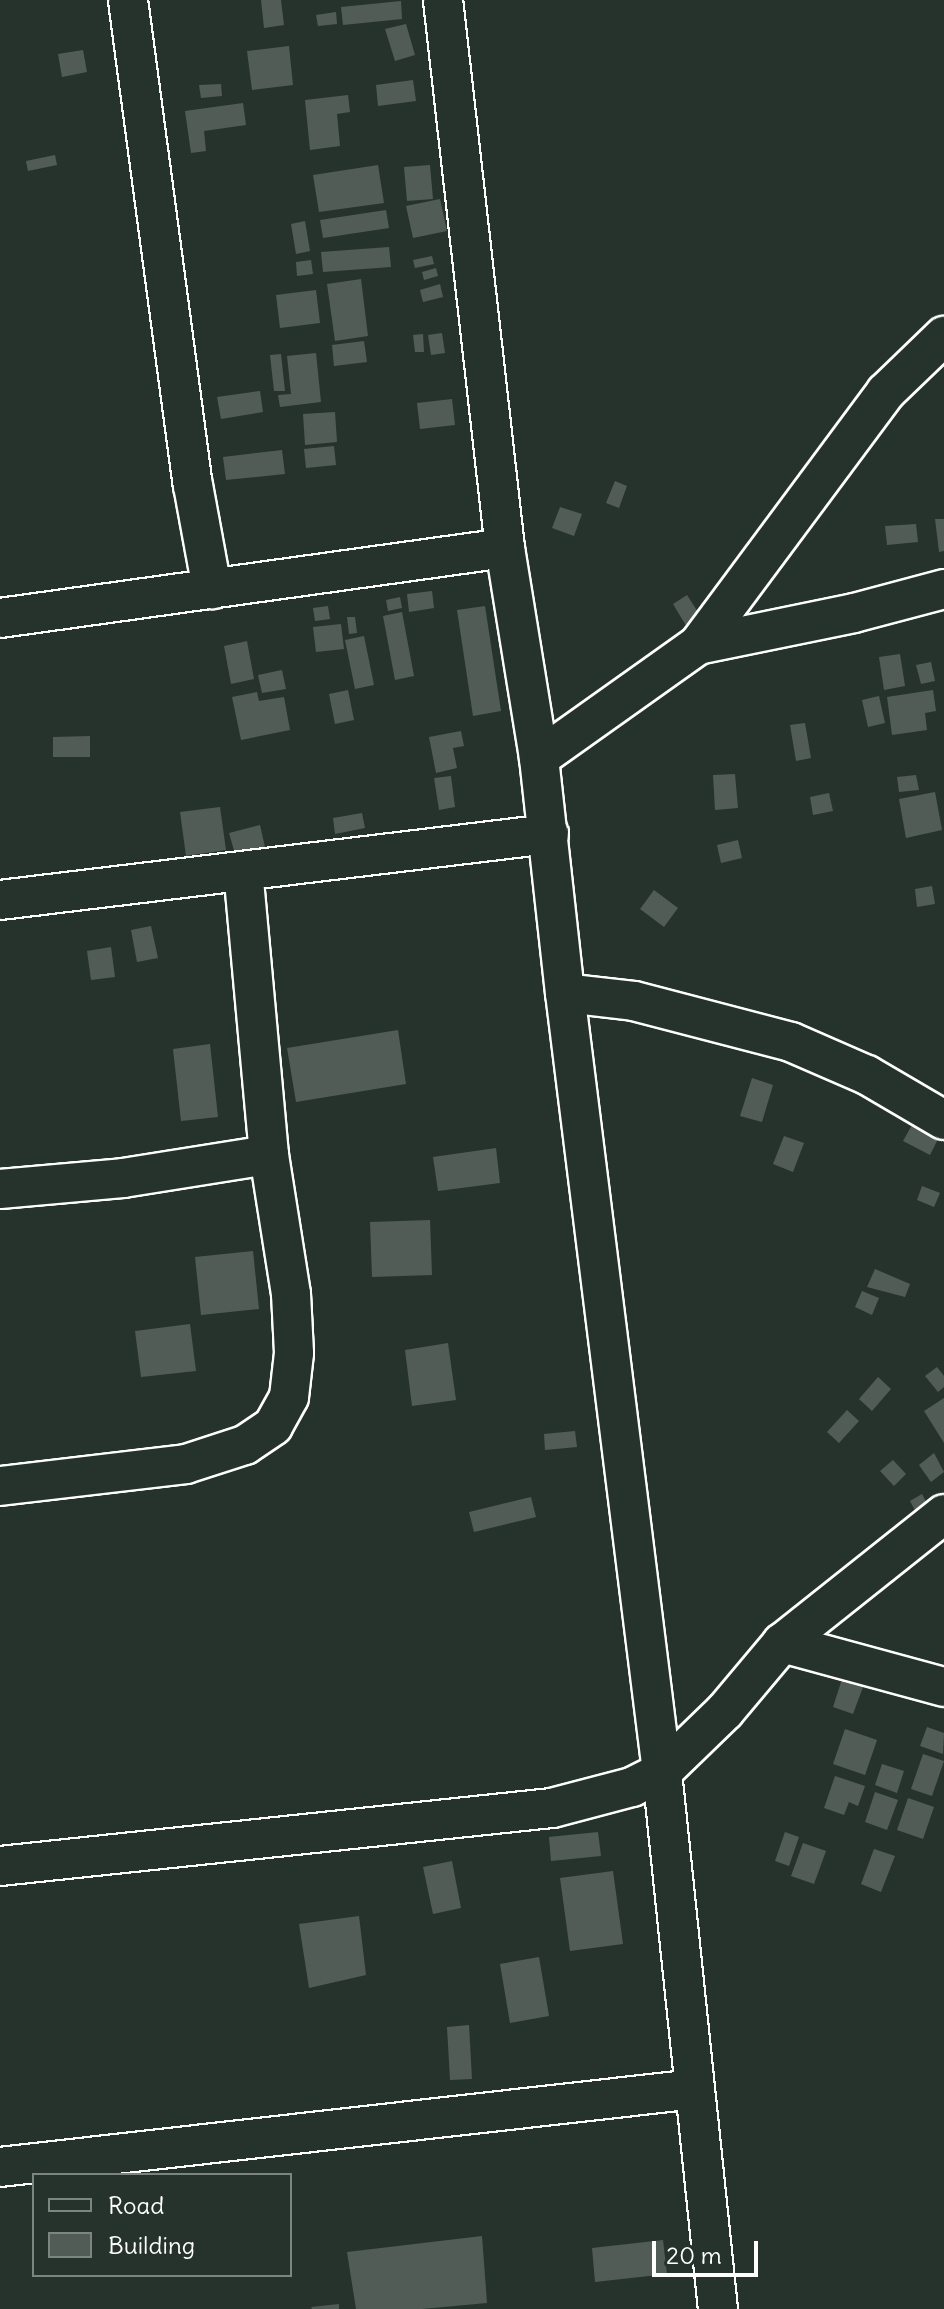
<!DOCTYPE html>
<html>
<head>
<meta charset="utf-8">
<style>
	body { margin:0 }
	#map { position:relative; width:944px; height:2309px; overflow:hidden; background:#26332d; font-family:Delius,sans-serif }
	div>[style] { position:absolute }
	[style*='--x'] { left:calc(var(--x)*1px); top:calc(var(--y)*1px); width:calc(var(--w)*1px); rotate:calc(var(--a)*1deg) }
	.building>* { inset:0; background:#515c57 }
	.roads { filter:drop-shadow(2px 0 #fff) drop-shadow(-2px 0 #fff) drop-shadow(0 2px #fff) drop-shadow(0 -2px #fff) }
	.street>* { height:38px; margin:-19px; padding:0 19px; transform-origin:19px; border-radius:19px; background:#26332d }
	span { translate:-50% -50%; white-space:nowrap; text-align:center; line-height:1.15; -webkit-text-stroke:7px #26332d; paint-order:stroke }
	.legend { position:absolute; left:32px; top:2173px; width:260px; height:104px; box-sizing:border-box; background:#26332d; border:2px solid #7d8581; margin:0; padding:10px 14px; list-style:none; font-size:24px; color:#fff }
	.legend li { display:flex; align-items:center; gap:16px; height:40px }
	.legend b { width:40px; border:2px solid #7d8581 }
	.scale { position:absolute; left:652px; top:2241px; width:106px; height:36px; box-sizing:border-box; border:4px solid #fff; border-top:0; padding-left:10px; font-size:24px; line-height:28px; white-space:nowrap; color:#fff; -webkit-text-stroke:6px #26332d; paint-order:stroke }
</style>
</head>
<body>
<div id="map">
	<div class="building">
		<div style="clip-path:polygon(261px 0,281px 0,284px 25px,264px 28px)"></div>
		<div style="clip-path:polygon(401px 1px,402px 19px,343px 25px,341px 7px)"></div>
		<div style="clip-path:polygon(336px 12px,337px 24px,318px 26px,316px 15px)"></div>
		<div style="clip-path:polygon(406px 24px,415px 55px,395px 61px,385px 29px)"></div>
		<div style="clip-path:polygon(289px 46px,293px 85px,252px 90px,247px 51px)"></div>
		<div style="clip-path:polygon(83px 50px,87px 72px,62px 77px,58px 54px)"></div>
		<div style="clip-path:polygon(413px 80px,416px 101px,378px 106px,376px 85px)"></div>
		<div style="clip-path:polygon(221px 84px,222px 96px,201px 98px,199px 85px)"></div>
		<div style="clip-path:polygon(348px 95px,350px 112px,337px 114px,340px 146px,310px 150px,305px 100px)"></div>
		<div style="clip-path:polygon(243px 103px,246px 125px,204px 131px,206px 151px,191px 153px,185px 111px)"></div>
		<div style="clip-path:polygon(55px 155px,57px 165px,28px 171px,26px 161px)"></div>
		<div style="clip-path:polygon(378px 165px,384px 203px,319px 212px,313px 175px)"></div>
		<div style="clip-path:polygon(430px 165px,433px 199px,407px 201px,404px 167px)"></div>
		<div style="clip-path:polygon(440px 199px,447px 231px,413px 238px,406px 206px)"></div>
		<div style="clip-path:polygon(386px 210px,389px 228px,323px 238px,320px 220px)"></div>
		<div style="clip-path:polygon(305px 221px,310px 251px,296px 254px,291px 224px)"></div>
		<div style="clip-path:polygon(389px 247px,391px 267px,323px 272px,321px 252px)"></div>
		<div style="clip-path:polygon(432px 256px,434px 264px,415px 268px,413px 260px)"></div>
		<div style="clip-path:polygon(311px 260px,313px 274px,297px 276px,296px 262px)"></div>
		<div style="clip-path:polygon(436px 268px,438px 276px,424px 280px,422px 272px)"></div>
		<div style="clip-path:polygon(361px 279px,368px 336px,335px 341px,327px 284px)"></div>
		<div style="clip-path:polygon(440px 284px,443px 297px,423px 302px,420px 290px)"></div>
		<div style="clip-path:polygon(316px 290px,320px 323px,280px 328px,276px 295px)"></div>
		<div style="clip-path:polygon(442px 333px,445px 353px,431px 355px,428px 335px)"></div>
		<div style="clip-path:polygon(423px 334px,424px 352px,415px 352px,413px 335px)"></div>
		<div style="clip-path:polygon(364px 341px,367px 362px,334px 366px,332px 345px)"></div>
		<div style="clip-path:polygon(316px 353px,321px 402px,280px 407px,278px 395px,291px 394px,287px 356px)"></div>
		<div style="clip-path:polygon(281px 354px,285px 391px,274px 391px,270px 355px)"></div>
		<div style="clip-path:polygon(260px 391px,263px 412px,221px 419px,217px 397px)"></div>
		<div style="clip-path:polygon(452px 399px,455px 425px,420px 429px,417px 403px)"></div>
		<div style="clip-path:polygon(335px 412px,337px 442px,305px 445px,303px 414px)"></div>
		<div style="clip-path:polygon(334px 446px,336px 465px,306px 468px,304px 449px)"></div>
		<div style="clip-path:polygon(282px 450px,285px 474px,226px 480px,223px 457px)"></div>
		<div style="clip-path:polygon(615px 481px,627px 486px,619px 508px,606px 503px)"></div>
		<div style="clip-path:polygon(560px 507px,582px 514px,574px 536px,552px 528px)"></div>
		<div style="clip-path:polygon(935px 519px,944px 519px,944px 551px,939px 552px)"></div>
		<div style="clip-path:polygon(916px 524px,918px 542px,887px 545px,885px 526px)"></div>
		<div style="clip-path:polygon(432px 591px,434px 608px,409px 612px,407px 594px)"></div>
		<div style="clip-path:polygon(687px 595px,703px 620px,688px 629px,673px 604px)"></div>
		<div style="clip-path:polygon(400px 597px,402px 608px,388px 611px,386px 600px)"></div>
		<div style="clip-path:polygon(328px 606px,330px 619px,315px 621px,313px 608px)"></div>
		<div style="clip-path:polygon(485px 606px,501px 711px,473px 716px,457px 610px)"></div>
		<div style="clip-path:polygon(402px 612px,414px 676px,395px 680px,383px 616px)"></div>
		<div style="clip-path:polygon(347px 617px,355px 617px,357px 633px,349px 634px)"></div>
		<div style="clip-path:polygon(341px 624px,344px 649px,316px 652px,313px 627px)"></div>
		<div style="clip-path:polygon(364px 636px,374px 685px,355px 689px,345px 640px)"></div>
		<div style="clip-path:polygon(247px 641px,254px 679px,231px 684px,224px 646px)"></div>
		<div style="clip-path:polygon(900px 654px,905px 686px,884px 690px,879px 657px)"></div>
		<div style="clip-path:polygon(931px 662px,935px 681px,921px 684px,916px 665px)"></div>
		<div style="clip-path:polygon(282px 670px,286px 689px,262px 693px,258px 675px)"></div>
		<div style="clip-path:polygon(348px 690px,354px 720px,335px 724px,329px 694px)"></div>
		<div style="clip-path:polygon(933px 690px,936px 711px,925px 713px,927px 730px,892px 735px,887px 697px)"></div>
		<div style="clip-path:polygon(257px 692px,259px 701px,284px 697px,290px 730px,241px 740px,232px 697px)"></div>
		<div style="clip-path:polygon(879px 696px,885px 723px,868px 727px,862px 700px)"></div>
		<div style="clip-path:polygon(805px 723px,811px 758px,796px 761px,790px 725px)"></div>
		<div style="clip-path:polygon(461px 731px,464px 746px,453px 748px,457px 768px,436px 773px,429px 737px)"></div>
		<div style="clip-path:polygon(90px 736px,90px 757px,53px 757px,53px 737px)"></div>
		<div style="clip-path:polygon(735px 774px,738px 808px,715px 810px,713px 775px)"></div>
		<div style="clip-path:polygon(916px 775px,919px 790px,899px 792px,897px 777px)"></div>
		<div style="clip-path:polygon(451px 776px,455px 807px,439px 810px,434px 778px)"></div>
		<div style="clip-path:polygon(935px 792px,942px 830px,906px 838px,899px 799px)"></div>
		<div style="clip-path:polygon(829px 793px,833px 811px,813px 815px,810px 797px)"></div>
		<div style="clip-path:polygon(220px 807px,226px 850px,186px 856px,180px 812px)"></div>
		<div style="clip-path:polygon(362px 813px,365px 828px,335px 834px,333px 818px)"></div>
		<div style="clip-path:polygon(260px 825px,265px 847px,235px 854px,229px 833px)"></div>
		<div style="clip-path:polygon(738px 840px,742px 858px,721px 863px,717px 845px)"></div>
		<div style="clip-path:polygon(932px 886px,935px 904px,917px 907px,915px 889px)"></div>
		<div style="clip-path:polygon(654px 890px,678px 908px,664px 927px,640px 909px)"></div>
		<div style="clip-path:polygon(151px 926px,158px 958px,137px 962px,131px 930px)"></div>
		<div style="clip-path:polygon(111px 947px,115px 977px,91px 980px,87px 951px)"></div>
		<div style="clip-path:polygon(398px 1030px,406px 1084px,296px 1102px,287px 1048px)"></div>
		<div style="clip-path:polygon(210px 1044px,218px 1117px,181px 1121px,173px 1049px)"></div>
		<div style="clip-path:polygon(752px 1078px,773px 1085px,762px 1122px,740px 1116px)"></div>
		<div style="clip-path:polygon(912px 1125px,938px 1139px,930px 1155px,903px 1141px)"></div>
		<div style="clip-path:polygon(784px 1136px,804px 1143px,793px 1172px,773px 1164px)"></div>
		<div style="clip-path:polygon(496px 1148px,500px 1183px,438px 1191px,433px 1157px)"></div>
		<div style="clip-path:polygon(922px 1186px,940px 1193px,934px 1207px,917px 1200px)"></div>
		<div style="clip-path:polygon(430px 1220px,432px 1275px,372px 1277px,370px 1222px)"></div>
		<div style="clip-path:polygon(253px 1251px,259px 1309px,201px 1315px,195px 1257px)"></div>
		<div style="clip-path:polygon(875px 1269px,910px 1284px,905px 1297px,867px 1287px)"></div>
		<div style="clip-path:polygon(862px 1291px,879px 1298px,872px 1315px,855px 1307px)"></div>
		<div style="clip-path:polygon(190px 1324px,196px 1371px,141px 1377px,135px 1331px)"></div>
		<div style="clip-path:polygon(448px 1343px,456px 1400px,412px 1406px,405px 1350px)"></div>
		<div style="clip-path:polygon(937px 1367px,944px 1376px,944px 1387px,938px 1392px,925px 1376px)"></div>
		<div style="clip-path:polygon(878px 1377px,891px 1389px,872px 1411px,859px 1399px)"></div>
		<div style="clip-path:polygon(944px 1398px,944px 1443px,924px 1411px)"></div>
		<div style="clip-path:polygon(847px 1410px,859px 1421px,839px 1443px,827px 1432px)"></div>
		<div style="clip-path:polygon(575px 1431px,577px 1447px,545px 1450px,544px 1434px)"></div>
		<div style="clip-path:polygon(934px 1453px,944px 1472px,931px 1482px,919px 1465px)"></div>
		<div style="clip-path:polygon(893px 1460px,906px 1474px,894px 1486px,880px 1471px)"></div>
		<div style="clip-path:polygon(922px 1494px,931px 1511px,919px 1518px,910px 1501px)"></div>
		<div style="clip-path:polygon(531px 1497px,536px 1517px,474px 1532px,469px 1512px)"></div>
		<div style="clip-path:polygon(842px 1679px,863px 1687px,853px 1714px,833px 1707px)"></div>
		<div style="clip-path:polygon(927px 1727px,944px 1733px,943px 1754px,920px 1746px)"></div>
		<div style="clip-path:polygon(845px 1729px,877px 1740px,865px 1775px,833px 1764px)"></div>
		<div style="clip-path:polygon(923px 1754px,944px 1761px,932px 1796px,911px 1789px)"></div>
		<div style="clip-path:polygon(882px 1764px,904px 1771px,897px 1793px,875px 1785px)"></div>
		<div style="clip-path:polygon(835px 1776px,865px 1786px,858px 1806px,849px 1802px,844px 1815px,824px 1808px)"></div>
		<div style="clip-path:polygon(875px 1792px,898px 1800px,887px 1830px,865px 1822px)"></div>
		<div style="clip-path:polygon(908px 1798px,934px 1807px,923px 1839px,897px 1830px)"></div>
		<div style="clip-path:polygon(598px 1832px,601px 1856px,551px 1861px,549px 1837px)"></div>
		<div style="clip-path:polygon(785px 1832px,799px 1837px,789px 1866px,775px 1861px)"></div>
		<div style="clip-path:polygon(803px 1843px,826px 1851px,814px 1884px,791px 1876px)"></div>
		<div style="clip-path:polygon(874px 1849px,895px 1856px,881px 1892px,861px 1884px)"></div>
		<div style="clip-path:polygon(452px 1861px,461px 1908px,433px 1914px,423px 1867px)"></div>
		<div style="clip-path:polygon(613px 1871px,623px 1944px,570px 1951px,560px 1878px)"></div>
		<div style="clip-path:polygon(359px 1916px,366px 1975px,309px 1988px,299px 1924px)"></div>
		<div style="clip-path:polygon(539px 1957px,549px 2016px,510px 2023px,500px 1964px)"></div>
		<div style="clip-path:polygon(469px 2025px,472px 2079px,450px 2080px,447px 2027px)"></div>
		<div style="clip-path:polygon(482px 2236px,487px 2303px,422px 2309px,356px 2309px,347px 2252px)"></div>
		<div style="clip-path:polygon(663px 2240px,667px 2274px,595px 2282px,592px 2248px)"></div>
		<div style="clip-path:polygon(339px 2304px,339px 2309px,312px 2309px,311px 2307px)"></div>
	</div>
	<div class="roads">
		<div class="street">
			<div style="--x:128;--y:0;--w:489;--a:82.4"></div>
			<div style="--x:193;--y:485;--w:106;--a:79.6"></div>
			<div style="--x:443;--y:0;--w:551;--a:83.55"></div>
			<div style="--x:505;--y:548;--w:213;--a:80.8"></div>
			<div style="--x:539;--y:758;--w:236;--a:83.7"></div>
			<div style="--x:565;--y:993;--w:785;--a:82.9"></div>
			<div style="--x:662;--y:1772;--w:540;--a:84.05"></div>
			<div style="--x:0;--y:618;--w:510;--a:-7.89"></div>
			<div style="--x:698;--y:645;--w:159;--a:-11.6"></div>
			<div style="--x:854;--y:613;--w:93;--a:-14.9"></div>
			<div style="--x:539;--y:758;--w:195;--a:-35.4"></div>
			<div style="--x:698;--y:645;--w:315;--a:-53.4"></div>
			<div style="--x:886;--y:392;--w:81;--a:-44"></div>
			<div style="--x:0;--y:900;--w:553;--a:-6.86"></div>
			<div style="--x:565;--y:993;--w:69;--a:6.6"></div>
			<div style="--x:634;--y:1001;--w:162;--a:14.6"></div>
			<div style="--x:791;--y:1042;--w:83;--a:23.5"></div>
			<div style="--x:867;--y:1075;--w:89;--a:30.3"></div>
			<div style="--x:0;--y:1189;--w:123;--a:-5.1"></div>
			<div style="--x:123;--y:1178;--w:148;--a:-9"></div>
			<div style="--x:0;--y:1486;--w:187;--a:-6.7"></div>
			<div style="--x:186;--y:1464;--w:62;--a:-17.9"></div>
			<div style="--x:245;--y:1445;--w:34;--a:-34"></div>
			<div style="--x:273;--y:1426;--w:33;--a:-61"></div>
			<div style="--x:289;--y:1397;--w:44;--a:-83.5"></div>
			<div style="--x:294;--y:1353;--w:59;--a:-92.9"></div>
			<div style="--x:291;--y:1294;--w:141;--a:-99"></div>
			<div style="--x:269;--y:1155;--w:285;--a:-95.2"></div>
			<div style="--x:782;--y:1643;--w:168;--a:15.2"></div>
			<div style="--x:0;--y:1866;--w:555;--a:-6"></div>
			<div style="--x:552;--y:1808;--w:83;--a:-14.7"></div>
			<div style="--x:632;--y:1787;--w:34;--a:-27"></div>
			<div style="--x:662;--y:1772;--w:88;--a:-44.1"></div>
			<div style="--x:725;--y:1711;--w:89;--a:-50"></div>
			<div style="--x:782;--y:1643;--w:207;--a:-38.5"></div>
			<div style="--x:0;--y:2167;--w:699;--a:-6.4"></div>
		</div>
	</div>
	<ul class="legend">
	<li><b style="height:10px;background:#26332d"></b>Road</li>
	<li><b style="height:22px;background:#515c57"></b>Building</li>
	</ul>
	<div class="scale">20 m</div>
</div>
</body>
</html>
